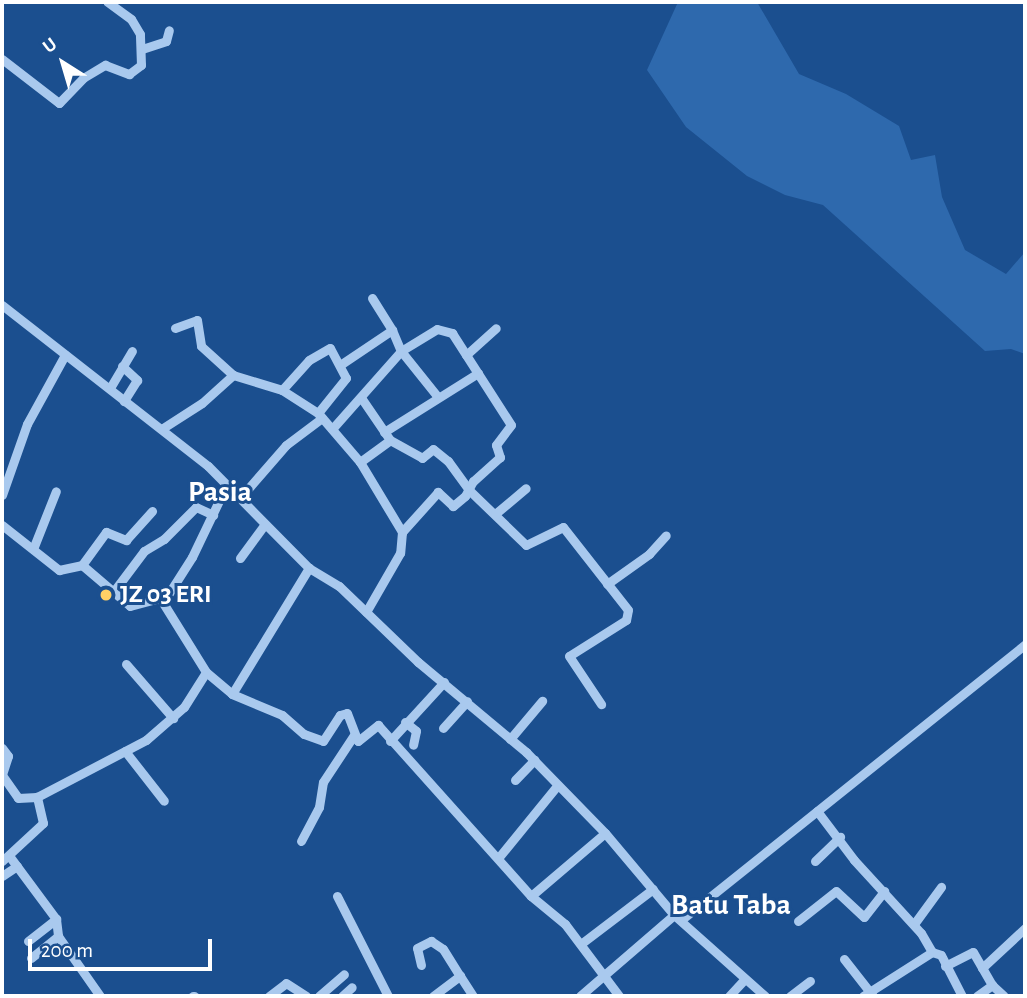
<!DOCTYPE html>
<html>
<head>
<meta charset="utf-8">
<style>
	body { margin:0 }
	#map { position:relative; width:1027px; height:998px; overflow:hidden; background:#1b4f8f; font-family:"Alegreya Sans",sans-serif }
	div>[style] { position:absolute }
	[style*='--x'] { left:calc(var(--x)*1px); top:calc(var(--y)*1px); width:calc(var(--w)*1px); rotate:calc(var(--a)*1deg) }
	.green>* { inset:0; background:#2e69ad }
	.minor>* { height:9px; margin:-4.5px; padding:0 4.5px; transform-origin:4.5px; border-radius:4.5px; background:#a9c9ee }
	.dots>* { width:19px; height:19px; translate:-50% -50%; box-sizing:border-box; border:4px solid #1b4f8f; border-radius:50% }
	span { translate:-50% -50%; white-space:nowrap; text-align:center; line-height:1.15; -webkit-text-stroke:6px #1b4f8f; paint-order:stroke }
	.poi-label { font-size:26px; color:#fff; font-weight:700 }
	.left { translate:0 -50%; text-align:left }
	.quarter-label { font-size:30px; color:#fff; font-weight:700 }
	.frame { position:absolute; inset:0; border:4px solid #fff; pointer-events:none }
	.north { position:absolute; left:28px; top:28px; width:70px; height:70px; -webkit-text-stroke:5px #1b4f8f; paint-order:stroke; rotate:323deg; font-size:19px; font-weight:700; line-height:28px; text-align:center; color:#fff }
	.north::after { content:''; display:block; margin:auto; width:24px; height:32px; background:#fff; clip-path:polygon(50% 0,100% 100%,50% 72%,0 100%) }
	.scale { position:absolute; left:28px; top:939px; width:184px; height:32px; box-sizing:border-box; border:4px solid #fff; border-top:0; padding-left:9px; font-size:21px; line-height:24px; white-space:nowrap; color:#fff; -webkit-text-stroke:5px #1b4f8f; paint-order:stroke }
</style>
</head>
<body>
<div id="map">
	<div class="green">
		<div style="clip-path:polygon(678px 2px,757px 2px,799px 74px,846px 94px,899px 126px,911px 160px,935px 155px,942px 197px,965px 250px,1006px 274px,1025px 252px,1025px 354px,1011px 349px,985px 351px,823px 205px,785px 195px,747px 176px,686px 127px,647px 70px)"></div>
	</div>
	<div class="minor">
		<div style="--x:142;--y:49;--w:25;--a:-18"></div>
		<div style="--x:166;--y:41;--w:11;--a:-75"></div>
		<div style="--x:2;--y:59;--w:72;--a:37.7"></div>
		<div style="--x:59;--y:103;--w:35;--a:-46"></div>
		<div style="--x:83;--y:78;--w:26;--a:-31"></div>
		<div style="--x:105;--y:65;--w:26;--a:21"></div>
		<div style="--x:129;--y:74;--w:15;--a:-37"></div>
		<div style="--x:141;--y:65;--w:31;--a:-92"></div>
		<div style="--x:140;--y:34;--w:17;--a:-121"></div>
		<div style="--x:131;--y:19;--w:29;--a:-144"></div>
		<div style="--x:372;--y:298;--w:38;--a:58"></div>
		<div style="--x:2;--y:305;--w:261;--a:38"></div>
		<div style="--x:208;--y:466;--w:144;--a:45.3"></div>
		<div style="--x:309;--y:568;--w:35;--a:31"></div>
		<div style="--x:339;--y:586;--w:110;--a:43.9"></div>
		<div style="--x:418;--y:662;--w:141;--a:39.8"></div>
		<div style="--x:526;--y:752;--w:113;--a:45.7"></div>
		<div style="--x:605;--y:833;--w:107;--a:49.9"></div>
		<div style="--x:674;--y:915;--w:122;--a:41.7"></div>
		<div style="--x:175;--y:328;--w:23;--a:-20"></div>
		<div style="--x:197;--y:320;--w:26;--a:81"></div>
		<div style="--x:201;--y:346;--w:43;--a:42.2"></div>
		<div style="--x:466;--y:355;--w:40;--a:-42"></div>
		<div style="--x:340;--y:365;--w:63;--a:-33.9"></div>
		<div style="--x:392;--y:330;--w:23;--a:67"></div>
		<div style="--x:401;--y:351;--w:58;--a:51.3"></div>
		<div style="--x:122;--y:366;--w:21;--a:43"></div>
		<div style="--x:137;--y:380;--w:25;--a:122"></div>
		<div style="--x:110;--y:388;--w:43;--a:-59.3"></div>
		<div style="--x:282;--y:390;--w:40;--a:-48"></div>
		<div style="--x:309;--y:360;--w:24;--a:-30"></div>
		<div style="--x:330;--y:348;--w:34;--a:62"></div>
		<div style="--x:346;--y:378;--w:45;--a:128.7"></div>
		<div style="--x:362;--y:399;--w:50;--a:55.7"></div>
		<div style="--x:390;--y:440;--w:37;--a:29"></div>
		<div style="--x:422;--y:458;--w:14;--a:-39"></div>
		<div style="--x:433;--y:449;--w:19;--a:39"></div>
		<div style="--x:448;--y:461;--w:36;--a:54"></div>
		<div style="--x:469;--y:490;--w:79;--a:44"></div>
		<div style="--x:526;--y:545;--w:41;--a:-25.9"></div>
		<div style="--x:563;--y:527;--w:105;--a:51.9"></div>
		<div style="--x:628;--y:610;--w:10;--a:101"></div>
		<div style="--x:626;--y:620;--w:67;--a:147.7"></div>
		<div style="--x:569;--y:656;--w:58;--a:56.3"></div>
		<div style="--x:163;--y:428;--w:46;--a:-32.7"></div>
		<div style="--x:202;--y:403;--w:42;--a:-42.1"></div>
		<div style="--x:233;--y:375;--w:51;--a:17"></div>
		<div style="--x:282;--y:390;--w:43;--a:32.6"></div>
		<div style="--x:318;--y:413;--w:65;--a:49.4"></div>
		<div style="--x:360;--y:462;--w:82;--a:59"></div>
		<div style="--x:402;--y:532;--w:21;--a:95"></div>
		<div style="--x:400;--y:553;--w:68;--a:120"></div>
		<div style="--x:332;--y:429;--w:104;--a:-48.5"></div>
		<div style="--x:401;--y:351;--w:42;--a:-31.4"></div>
		<div style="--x:437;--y:329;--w:16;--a:15"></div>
		<div style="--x:452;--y:333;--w:109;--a:57.3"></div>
		<div style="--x:511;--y:425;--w:25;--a:127"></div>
		<div style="--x:496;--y:445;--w:13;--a:72"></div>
		<div style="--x:500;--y:457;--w:36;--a:138"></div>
		<div style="--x:473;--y:481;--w:17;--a:118"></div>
		<div style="--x:465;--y:496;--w:16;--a:140"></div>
		<div style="--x:453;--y:506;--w:21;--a:-137"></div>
		<div style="--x:438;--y:492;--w:54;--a:132"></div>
		<div style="--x:384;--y:432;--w:111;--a:-32.1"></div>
		<div style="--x:360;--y:462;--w:37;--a:-36"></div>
		<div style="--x:2;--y:495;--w:75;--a:-70.6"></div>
		<div style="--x:27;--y:424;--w:79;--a:-61.2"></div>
		<div style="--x:240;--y:498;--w:70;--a:-49"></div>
		<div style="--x:286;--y:445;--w:45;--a:-36.9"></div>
		<div style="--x:495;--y:514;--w:40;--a:-40"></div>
		<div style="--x:2;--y:525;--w:73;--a:38.3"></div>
		<div style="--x:59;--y:570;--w:24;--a:-12"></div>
		<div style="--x:82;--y:565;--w:63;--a:40.5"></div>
		<div style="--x:130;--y:606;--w:31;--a:-15"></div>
		<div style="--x:160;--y:598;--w:87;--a:58.1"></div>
		<div style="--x:206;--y:672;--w:34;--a:40"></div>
		<div style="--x:232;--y:694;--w:54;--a:22.8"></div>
		<div style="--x:282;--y:715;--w:29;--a:41"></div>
		<div style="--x:304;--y:734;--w:20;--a:20"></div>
		<div style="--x:323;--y:741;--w:31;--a:-57"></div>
		<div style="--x:340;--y:715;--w:7;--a:-16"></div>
		<div style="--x:347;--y:713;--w:30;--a:69"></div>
		<div style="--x:358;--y:741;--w:26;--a:-39"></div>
		<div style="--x:378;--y:725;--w:229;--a:48.2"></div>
		<div style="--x:531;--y:896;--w:44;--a:39.5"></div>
		<div style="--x:565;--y:924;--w:90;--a:53.1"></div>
		<div style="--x:33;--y:549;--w:62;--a:-68.4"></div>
		<div style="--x:240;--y:558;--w:42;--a:-53.7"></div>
		<div style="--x:82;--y:565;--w:41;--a:-54"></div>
		<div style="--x:106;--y:532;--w:22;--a:22"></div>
		<div style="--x:126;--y:540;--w:39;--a:-48"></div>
		<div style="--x:607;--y:584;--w:52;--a:-35.5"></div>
		<div style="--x:649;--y:554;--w:25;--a:-48"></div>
		<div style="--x:114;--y:591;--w:50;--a:-53.1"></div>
		<div style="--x:144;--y:551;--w:23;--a:-31"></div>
		<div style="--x:164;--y:539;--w:45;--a:-45"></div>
		<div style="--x:196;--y:507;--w:19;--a:25"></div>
		<div style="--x:164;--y:601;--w:52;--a:-57.5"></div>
		<div style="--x:192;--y:557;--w:79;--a:-64.4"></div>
		<div style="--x:126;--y:664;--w:72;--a:49"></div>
		<div style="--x:232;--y:694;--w:148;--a:-58.6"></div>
		<div style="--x:405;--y:722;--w:14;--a:39"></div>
		<div style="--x:416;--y:731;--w:14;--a:102"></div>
		<div style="--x:443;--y:728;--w:36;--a:-48"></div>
		<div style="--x:510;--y:739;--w:50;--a:-49.9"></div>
		<div style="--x:390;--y:741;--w:80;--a:-47.5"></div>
		<div style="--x:2;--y:748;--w:10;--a:53"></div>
		<div style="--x:8;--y:756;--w:20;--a:108"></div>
		<div style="--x:125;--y:751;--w:63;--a:52"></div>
		<div style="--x:2;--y:775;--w:28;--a:55"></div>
		<div style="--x:18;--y:798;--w:19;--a:-3"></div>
		<div style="--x:515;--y:780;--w:28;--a:-46"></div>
		<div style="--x:817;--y:811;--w:61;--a:52.9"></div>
		<div style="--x:854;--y:860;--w:99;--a:47.5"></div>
		<div style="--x:921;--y:933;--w:22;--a:60"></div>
		<div style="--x:301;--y:841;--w:38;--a:-62"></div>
		<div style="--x:319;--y:807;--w:25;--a:-81"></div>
		<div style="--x:323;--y:782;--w:56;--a:-56.6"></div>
		<div style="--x:10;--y:857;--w:77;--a:53.4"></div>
		<div style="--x:56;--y:919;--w:17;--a:83"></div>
		<div style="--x:58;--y:936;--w:73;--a:55"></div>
		<div style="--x:499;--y:857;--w:92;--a:-50.8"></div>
		<div style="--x:2;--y:861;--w:56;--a:-42.8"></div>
		<div style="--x:43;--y:823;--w:27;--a:-103"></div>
		<div style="--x:37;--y:797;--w:123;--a:-27.6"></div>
		<div style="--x:146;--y:740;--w:50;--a:-41"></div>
		<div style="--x:184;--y:707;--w:41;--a:-57.8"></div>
		<div style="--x:815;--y:861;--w:35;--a:-44"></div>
		<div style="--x:2;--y:876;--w:18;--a:-34"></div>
		<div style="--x:337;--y:896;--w:112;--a:63"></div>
		<div style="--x:531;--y:896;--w:97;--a:-40.4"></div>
		<div style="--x:681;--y:920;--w:441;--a:-38.7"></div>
		<div style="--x:798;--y:921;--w:48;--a:-38.3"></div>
		<div style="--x:836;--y:891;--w:38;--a:43"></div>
		<div style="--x:864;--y:917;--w:33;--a:-52"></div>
		<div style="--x:914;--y:924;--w:46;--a:-53.9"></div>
		<div style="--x:28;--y:941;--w:36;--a:-38"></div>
		<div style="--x:582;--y:943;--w:89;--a:-37.3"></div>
		<div style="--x:31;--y:958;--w:35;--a:-39"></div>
		<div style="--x:844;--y:959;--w:47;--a:51.9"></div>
		<div style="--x:421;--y:965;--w:17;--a:-103"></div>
		<div style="--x:417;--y:948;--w:16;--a:-27"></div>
		<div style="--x:431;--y:941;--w:14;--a:34"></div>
		<div style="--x:443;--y:949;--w:32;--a:58"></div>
		<div style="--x:945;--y:966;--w:31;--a:-27"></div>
		<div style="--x:973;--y:952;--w:38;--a:60"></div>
		<div style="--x:982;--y:968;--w:59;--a:-42.9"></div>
		<div style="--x:193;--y:996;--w:1;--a:0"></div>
		<div style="--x:269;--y:996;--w:21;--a:-37"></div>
		<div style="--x:286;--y:983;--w:24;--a:33"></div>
		<div style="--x:319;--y:996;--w:33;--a:-41"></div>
		<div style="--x:342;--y:996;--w:13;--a:-42"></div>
		<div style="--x:433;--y:996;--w:34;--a:-37"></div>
		<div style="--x:460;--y:976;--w:24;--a:57"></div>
		<div style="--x:580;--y:996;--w:124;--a:-40.8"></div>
		<div style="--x:729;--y:996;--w:23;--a:-47"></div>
		<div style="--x:790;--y:996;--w:25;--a:-37"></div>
		<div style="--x:863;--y:996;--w:82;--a:-32.5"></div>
		<div style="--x:932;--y:952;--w:9;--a:18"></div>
		<div style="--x:941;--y:955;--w:46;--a:62.9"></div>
		<div style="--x:977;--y:996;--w:19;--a:-36"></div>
		<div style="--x:992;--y:985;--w:16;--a:43"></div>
	</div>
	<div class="dots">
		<div style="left:106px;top:595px;background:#ffd166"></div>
	</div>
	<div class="poi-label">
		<span class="left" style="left:120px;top:595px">JZ 03 ERI</span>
	</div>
	<div class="quarter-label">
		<span style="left:220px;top:492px">Pasia</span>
		<span style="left:731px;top:905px">Batu Taba</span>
	</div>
	<div class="frame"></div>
	<div class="north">U</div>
	<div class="scale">200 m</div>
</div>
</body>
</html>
